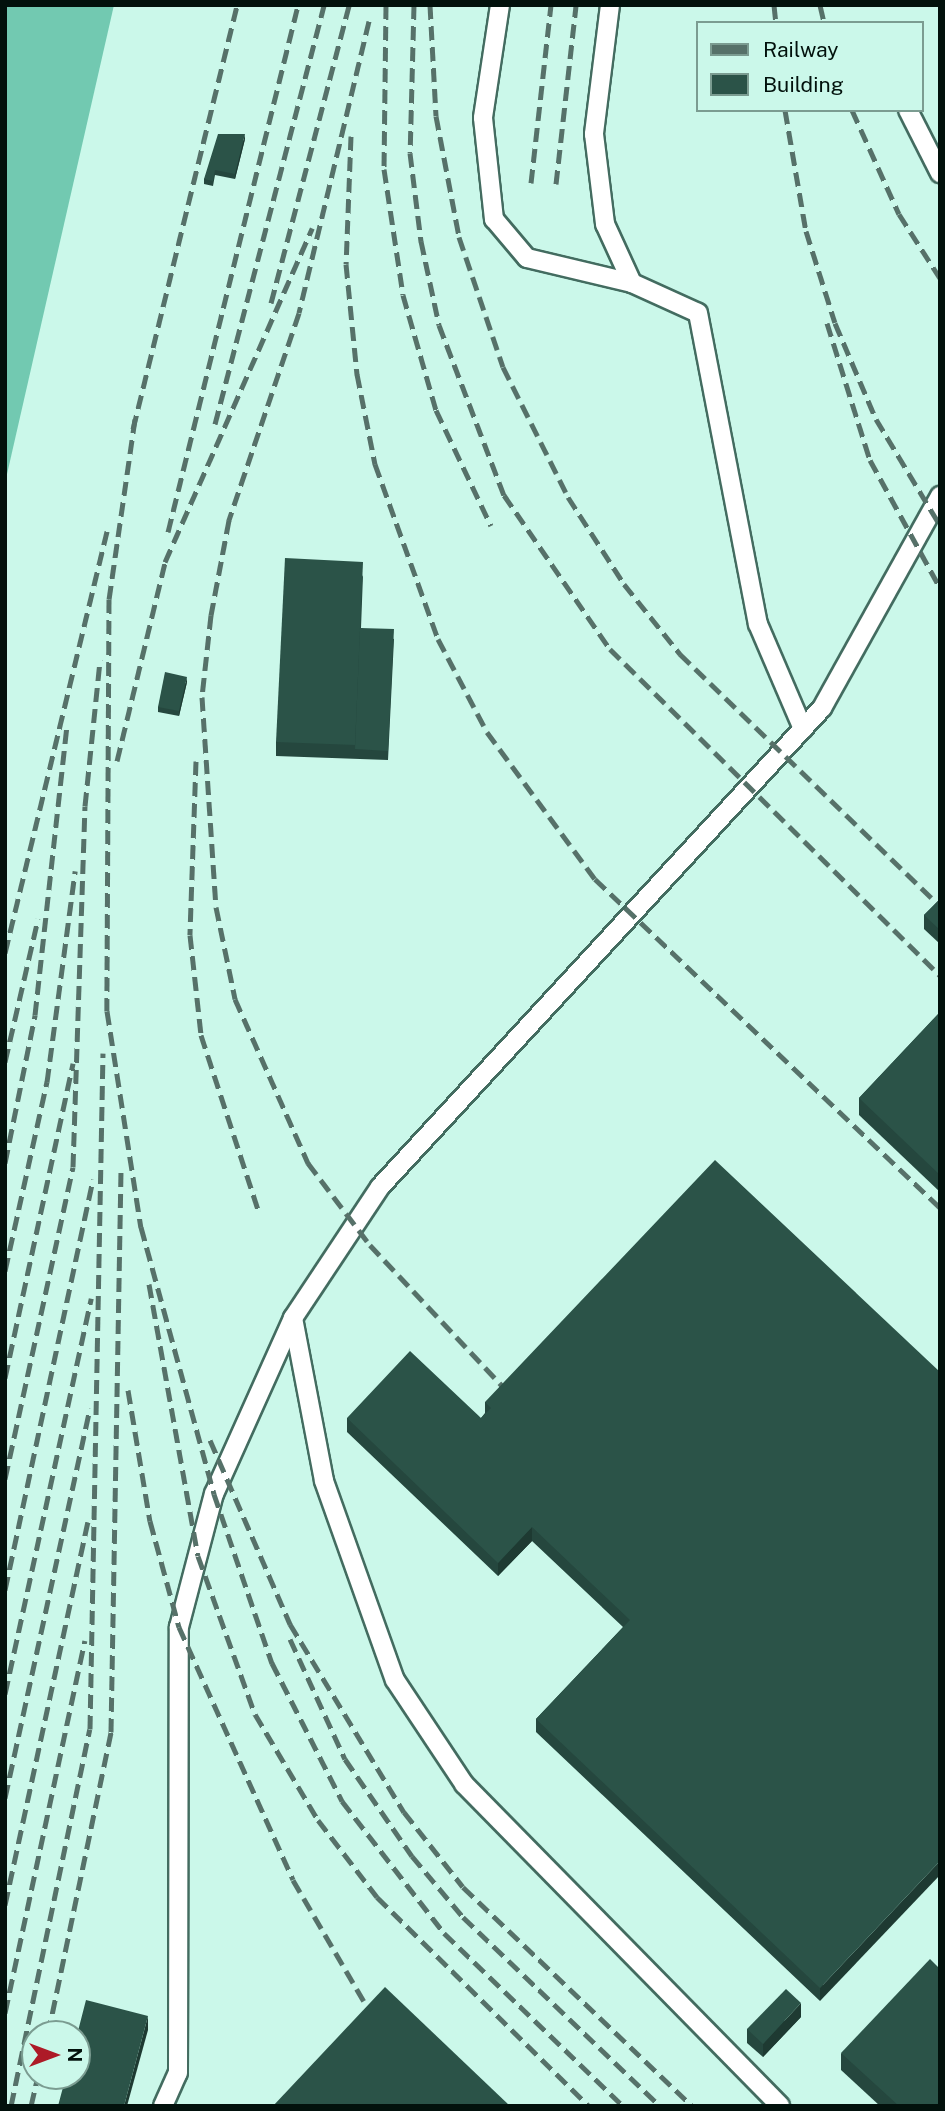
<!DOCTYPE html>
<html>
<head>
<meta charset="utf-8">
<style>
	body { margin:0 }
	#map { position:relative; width:945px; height:2111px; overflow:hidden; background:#cbf8ea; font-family:"Public Sans",sans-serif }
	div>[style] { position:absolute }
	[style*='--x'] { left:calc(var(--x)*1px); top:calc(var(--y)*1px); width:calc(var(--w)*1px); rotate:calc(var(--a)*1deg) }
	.forest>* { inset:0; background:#72c9b1 }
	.roads { filter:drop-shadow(2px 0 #436c60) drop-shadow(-2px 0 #436c60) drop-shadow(0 2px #436c60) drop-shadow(0 -2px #436c60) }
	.lane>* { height:18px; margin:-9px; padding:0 9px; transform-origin:9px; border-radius:9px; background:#fff }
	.rail>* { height:5px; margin-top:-2.5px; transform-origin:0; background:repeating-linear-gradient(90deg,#567169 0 14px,transparent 0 21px) }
	.wall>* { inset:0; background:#25473e }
	.shaded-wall>* { inset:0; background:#1e3a32 }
	.building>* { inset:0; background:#2b5348 }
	span { translate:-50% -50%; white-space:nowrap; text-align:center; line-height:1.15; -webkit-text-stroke:7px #cbf8ea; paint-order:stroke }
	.frame { position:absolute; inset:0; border:7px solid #02110c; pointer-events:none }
	.legend { position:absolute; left:696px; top:21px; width:228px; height:91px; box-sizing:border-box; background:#cbf8ea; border:2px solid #7b9c91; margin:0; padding:9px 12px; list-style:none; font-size:21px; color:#02110c }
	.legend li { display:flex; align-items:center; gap:14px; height:35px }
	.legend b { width:35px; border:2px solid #7b9c91 }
	.north { position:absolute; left:21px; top:2020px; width:70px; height:70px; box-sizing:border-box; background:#cbf8ea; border:2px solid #7b9c91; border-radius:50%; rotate:90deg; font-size:19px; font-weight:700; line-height:28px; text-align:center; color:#02110c }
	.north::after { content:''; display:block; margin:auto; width:24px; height:32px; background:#ad1a27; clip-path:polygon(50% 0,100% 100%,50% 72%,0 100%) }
</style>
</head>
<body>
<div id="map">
	<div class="forest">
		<div style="clip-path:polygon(5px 5px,114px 5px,5px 483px)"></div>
	</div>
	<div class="roads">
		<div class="lane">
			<div style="--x:500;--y:5;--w:114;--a:98.6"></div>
			<div style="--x:483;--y:118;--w:102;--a:83.8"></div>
			<div style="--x:494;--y:219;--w:51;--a:49.8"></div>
			<div style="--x:527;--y:258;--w:108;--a:13.4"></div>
			<div style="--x:632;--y:283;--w:72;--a:24.4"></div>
			<div style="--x:698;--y:313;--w:317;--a:79.1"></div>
			<div style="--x:758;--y:624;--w:114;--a:66.8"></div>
			<div style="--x:610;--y:5;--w:130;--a:97.1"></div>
			<div style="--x:594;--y:134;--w:91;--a:83"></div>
			<div style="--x:605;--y:224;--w:65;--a:65.4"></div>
			<div style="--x:908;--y:110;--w:71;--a:63.1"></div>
			<div style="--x:293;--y:1318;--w:157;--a:-56.4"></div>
			<div style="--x:380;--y:1187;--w:652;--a:-47.3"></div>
			<div style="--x:822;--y:708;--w:243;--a:-60.9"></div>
			<div style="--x:163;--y:2106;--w:36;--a:-66"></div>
			<div style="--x:178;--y:2073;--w:446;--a:-89.9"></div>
			<div style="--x:179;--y:1627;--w:138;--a:-75.3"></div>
			<div style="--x:214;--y:1494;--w:193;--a:-65.8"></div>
			<div style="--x:293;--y:1318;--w:166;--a:79.2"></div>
			<div style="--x:324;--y:1481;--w:211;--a:70.4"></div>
			<div style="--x:395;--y:1680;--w:125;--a:56.4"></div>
			<div style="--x:464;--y:1784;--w:451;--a:45.5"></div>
		</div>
	</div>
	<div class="rail">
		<div style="--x:386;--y:5;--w:164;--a:90.7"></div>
		<div style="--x:384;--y:169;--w:127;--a:81.4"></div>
		<div style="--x:403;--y:295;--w:120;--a:74"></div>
		<div style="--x:436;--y:410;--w:128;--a:64.6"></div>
		<div style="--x:414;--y:5;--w:148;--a:91.5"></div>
		<div style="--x:410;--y:153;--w:89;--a:82.9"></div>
		<div style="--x:421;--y:241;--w:86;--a:77.9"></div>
		<div style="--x:439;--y:325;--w:182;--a:69.1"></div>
		<div style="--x:504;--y:495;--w:187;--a:55.5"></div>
		<div style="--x:610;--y:649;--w:465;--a:44.7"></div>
		<div style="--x:430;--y:5;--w:111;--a:86.9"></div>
		<div style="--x:436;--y:116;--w:123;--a:79.2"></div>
		<div style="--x:459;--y:237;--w:137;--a:71.3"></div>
		<div style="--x:503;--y:367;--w:145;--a:63.4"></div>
		<div style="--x:568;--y:497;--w:103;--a:57.2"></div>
		<div style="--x:624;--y:584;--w:90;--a:51.3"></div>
		<div style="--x:680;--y:654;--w:362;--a:44.1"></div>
		<div style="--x:774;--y:5;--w:18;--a:84"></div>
		<div style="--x:820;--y:5;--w:18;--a:77"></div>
		<div style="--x:369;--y:21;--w:300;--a:103.5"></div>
		<div style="--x:299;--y:313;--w:219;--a:108.7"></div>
		<div style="--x:229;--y:520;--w:97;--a:100.7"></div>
		<div style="--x:211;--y:615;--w:82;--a:96.3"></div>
		<div style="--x:202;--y:697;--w:210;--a:86.2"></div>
		<div style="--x:216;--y:907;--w:94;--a:78.3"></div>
		<div style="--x:235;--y:999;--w:180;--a:66"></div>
		<div style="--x:308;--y:1163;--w:103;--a:52.9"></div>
		<div style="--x:370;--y:1245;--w:202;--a:46.8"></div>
		<div style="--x:785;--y:110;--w:123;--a:80.2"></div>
		<div style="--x:806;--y:231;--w:96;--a:72.5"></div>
		<div style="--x:835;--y:323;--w:104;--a:66.9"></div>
		<div style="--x:876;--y:419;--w:124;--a:58.9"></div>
		<div style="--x:852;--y:110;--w:114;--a:65.7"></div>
		<div style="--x:899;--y:214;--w:76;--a:57.4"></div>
		<div style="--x:351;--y:136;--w:128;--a:92.2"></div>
		<div style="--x:346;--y:264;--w:111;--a:84.3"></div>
		<div style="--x:357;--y:374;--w:92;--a:78.7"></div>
		<div style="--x:375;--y:464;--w:186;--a:70.2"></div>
		<div style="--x:438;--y:639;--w:105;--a:62.2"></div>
		<div style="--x:487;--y:732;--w:182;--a:53.7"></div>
		<div style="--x:595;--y:879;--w:477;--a:43.6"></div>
		<div style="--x:531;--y:183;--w:179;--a:-83.6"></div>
		<div style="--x:556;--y:184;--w:180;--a:-83.6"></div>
		<div style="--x:271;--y:303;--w:308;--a:-75.3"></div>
		<div style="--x:827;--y:323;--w:144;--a:72.6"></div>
		<div style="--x:870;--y:460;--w:146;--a:61.3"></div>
		<div style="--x:135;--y:419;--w:182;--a:98.2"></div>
		<div style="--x:109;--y:599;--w:412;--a:90.3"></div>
		<div style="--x:107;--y:1011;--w:219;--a:81.1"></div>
		<div style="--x:141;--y:1227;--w:277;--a:74.7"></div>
		<div style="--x:214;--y:1494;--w:179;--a:71.1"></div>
		<div style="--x:272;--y:1663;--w:155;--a:63.1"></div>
		<div style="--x:342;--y:1801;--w:167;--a:52.3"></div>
		<div style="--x:444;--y:1933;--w:249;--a:44"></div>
		<div style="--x:215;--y:424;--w:433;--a:-75.4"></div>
		<div style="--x:133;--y:429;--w:437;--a:-76.2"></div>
		<div style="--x:168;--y:532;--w:543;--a:-76.14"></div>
		<div style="--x:117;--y:761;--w:205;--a:-76.4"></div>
		<div style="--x:165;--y:562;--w:365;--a:-66.2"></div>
		<div style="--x:196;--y:761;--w:174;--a:92"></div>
		<div style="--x:190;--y:935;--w:101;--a:83.7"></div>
		<div style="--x:201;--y:1035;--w:183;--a:71.9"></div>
		<div style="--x:5;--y:953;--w:434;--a:-76.4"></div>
		<div style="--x:5;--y:1062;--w:147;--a:-77"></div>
		<div style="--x:5;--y:1163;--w:151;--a:-78.5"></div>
		<div style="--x:35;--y:1015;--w:293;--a:-83.7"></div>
		<div style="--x:5;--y:1271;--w:194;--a:-77.5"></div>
		<div style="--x:47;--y:1082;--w:213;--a:-82.4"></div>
		<div style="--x:149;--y:1284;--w:276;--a:79.8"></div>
		<div style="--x:198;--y:1556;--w:168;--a:70.2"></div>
		<div style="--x:255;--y:1714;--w:123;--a:59.3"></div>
		<div style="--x:318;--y:1820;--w:97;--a:52.5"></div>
		<div style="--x:377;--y:1897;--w:298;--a:44.6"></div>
		<div style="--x:5;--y:1378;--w:322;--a:-77.8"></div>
		<div style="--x:128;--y:1390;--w:133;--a:80.5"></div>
		<div style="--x:150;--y:1521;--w:110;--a:74.7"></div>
		<div style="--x:179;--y:1627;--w:277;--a:65.7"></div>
		<div style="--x:293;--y:1880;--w:159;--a:59.7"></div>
		<div style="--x:210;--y:1440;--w:201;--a:66.5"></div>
		<div style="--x:290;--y:1624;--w:220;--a:58.8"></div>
		<div style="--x:404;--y:1812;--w:95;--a:51.8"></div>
		<div style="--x:463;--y:1887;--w:317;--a:43.7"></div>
		<div style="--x:5;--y:1479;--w:319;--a:-77.7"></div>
		<div style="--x:73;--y:1167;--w:361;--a:-88.1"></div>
		<div style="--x:85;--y:806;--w:147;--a:-84.1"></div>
		<div style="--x:5;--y:1590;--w:420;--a:-77.9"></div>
		<div style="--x:290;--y:1639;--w:132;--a:65.4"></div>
		<div style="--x:345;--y:1759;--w:118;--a:55.4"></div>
		<div style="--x:412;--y:1856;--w:80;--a:50.1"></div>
		<div style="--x:463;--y:1917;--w:273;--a:43.8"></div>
		<div style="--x:5;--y:1694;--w:405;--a:-77.7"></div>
		<div style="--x:5;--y:1798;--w:399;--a:-77.7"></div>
		<div style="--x:5;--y:1905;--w:392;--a:-77.8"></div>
		<div style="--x:5;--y:2013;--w:381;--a:-77.9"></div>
		<div style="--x:48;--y:2034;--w:309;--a:-78.2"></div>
		<div style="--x:111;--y:1732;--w:563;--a:-88.98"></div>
		<div style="--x:11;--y:2106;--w:385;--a:-78.2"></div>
		<div style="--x:90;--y:1729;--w:676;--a:-88.9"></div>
		<div style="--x:31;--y:2106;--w:31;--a:-77"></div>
	</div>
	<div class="wall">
		<div style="clip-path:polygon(245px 139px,235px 179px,215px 175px,213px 186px,204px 184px,204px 179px)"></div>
		<div style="clip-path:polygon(363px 575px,361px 628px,394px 639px,388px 760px,276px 756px,276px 742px)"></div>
		<div style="clip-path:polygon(187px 682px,179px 716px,158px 712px,158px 707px)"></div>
		<div style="clip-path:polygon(940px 899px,940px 944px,924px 929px,924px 915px)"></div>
		<div style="clip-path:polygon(940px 1012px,940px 1192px,859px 1115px,859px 1098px)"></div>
		<div style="clip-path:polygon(940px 1372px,820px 2001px,536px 1732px,536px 1719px,623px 1627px,532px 1541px,498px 1576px,347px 1432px,347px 1418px,481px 1418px,485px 1413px,485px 1402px)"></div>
		<div style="clip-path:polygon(801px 2017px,763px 2057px,747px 2043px,747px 2029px)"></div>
		<div style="clip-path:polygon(841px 2053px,940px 2106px,880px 2106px,841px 2070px)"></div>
	</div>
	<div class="shaded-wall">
		<div style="clip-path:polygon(245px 134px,245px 139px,235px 179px,235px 174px)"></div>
		<div style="clip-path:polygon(187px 677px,187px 682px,179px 716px,179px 711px)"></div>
		<div style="clip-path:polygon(532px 1527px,532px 1541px,498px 1576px,498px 1563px)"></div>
		<div style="clip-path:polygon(940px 1861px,940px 1875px,820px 2001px,820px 1988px)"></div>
		<div style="clip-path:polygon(801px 2003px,801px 2017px,763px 2057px,763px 2044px)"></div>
		<div style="clip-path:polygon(148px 2016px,148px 2030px,127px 2106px,124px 2106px)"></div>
	</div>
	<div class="building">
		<div style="clip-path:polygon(218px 134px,245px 134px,235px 174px,215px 170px,213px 181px,204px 179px)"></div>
		<div style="clip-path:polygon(285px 558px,363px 562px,355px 745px,276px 742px)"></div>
		<div style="clip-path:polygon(360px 628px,394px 629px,388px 751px,355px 749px)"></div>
		<div style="clip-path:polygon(165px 672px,187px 677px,179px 711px,158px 707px)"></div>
		<div style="clip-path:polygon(940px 899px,940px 930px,924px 915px)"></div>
		<div style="clip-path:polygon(940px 1012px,940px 1175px,859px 1098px)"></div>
		<div style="clip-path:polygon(715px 1160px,940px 1372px,940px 1861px,820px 1988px,536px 1719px,630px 1620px,532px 1527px,498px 1563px,347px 1418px,410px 1351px,481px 1418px,491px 1408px,485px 1402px)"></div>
		<div style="clip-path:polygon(930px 1959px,940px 1969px,940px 2106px,899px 2106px,841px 2053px)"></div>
		<div style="clip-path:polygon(385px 1987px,510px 2106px,273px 2106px)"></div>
		<div style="clip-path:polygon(786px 1989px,801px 2003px,763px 2044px,747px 2029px)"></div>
		<div style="clip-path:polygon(86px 2000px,148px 2016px,124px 2106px,58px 2106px,66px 2076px,77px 2076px,77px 2035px)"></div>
	</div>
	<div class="frame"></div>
	<ul class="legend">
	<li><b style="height:9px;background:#567169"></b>Railway</li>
	<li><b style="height:19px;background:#2b5348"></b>Building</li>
	</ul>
	<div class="north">N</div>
</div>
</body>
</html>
